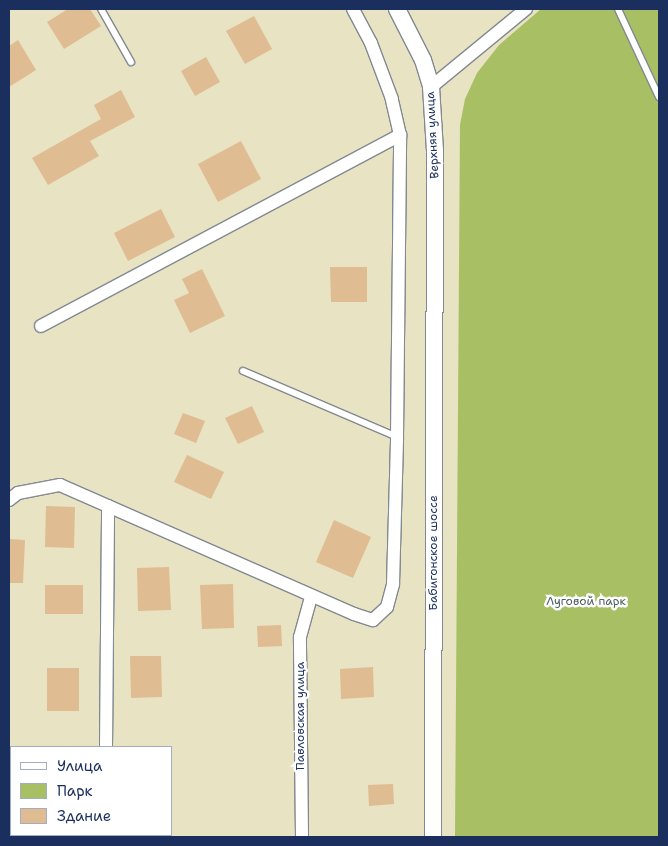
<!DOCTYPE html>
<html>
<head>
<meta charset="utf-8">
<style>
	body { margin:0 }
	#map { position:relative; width:668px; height:846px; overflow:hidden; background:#e8e3c2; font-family:"Shantell Sans",sans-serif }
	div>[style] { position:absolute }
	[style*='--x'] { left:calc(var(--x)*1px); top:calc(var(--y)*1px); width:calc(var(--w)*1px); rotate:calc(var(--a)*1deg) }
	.green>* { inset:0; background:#a8bf64 }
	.building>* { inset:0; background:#dfbc91 }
	.roads { filter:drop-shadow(1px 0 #828990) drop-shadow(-1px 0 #828990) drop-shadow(0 1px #828990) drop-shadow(0 -1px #828990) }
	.service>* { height:6px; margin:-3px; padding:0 3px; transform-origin:3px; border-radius:3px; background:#fff }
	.minor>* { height:12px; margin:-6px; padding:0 6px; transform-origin:6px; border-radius:6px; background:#fff }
	.tertiary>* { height:16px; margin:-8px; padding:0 8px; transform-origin:8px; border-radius:8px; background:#fff }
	span { translate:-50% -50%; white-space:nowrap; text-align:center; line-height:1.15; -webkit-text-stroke:5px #fff; paint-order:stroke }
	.street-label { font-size:12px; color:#1b2f5e }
	.park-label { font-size:12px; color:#4c6160 }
	.frame { position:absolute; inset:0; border:10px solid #1b2f5e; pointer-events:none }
	.legend { position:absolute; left:10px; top:746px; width:162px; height:90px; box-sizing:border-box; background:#fff; border:1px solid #a4acbf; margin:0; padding:6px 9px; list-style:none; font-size:15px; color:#1b2f5e }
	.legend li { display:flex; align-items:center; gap:10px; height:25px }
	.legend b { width:25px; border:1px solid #a4acbf }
</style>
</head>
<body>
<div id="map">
	<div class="green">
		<div style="clip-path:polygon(541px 9px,659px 9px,659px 837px,455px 837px,460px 125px,465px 99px,477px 73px,499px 45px)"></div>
	</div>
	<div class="building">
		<div style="clip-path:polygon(68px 9px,90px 9px,101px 26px,64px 49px,47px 22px)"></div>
		<div style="clip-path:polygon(254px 16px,272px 49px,245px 64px,226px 31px)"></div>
		<div style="clip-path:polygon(18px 40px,36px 70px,9px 87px,9px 46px)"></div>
		<div style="clip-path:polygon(206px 57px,220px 82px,195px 96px,181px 71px)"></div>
		<div style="clip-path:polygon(121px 90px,135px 117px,90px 141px,99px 156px,48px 185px,32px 158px,101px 119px,94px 105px)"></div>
		<div style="clip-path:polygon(241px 141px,261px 179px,218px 202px,198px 164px)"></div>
		<div style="clip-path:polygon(161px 209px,175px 237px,128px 261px,114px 233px)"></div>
		<div style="clip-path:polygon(330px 267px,367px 267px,367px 302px,331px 302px)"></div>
		<div style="clip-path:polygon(202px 269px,225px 316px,190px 333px,174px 300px,189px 293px,182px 279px)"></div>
		<div style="clip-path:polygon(252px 406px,264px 432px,238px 444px,225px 418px)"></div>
		<div style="clip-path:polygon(183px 413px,205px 421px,196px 443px,174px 434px)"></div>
		<div style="clip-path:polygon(187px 455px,224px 472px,211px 499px,174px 482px)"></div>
		<div style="clip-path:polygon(46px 506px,75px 507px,74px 548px,45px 547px)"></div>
		<div style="clip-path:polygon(334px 520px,371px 537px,353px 578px,316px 562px)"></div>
		<div style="clip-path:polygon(9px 539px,25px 540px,23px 583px,9px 583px)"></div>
		<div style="clip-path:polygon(169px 567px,171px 610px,138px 611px,137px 568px)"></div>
		<div style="clip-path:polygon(233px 584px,234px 628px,202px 629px,200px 585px)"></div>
		<div style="clip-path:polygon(45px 585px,83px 585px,83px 614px,45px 614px)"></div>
		<div style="clip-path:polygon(281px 625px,282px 646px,258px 647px,257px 626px)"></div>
		<div style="clip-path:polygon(130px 656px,161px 656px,162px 697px,131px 698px)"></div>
		<div style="clip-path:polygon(373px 667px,374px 697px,341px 699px,340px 669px)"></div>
		<div style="clip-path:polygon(47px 668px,79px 668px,79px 711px,47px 711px)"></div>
		<div style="clip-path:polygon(393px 784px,394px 804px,369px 806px,368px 785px)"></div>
	</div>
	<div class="roads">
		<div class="service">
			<div style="--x:101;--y:9;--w:61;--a:60.5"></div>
			<div style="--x:618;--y:9;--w:97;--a:65"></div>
			<div style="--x:243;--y:371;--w:168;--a:23.2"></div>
		</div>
		<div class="minor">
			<div style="--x:431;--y:87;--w:123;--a:-39.4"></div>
			<div style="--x:41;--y:326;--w:407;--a:-28"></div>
			<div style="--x:9;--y:500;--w:11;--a:-38"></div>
			<div style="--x:18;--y:493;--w:43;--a:-10.8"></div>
			<div style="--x:60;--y:485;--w:321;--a:23.7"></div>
			<div style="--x:354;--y:614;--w:20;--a:18"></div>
			<div style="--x:373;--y:620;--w:19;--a:-43"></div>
			<div style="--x:387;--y:607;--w:24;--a:-75"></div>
			<div style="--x:393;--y:584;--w:147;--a:-88.4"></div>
			<div style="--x:397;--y:437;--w:302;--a:-89.4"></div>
			<div style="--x:400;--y:135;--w:37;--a:-103"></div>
			<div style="--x:392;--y:99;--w:60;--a:-110.6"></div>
			<div style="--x:371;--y:43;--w:38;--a:-118"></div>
			<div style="--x:106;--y:747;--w:241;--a:-89.5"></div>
			<div style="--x:105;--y:837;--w:2;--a:-90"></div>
			<div style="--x:302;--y:837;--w:200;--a:-90.6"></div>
			<div style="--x:300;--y:637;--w:41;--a:-74.6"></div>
		</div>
		<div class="tertiary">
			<div style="--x:397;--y:9;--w:57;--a:63"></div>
			<div style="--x:423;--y:60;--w:28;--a:73"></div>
			<div style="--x:431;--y:87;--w:64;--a:86.4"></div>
			<div style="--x:435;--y:151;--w:686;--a:90.17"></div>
		</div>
	</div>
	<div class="street-label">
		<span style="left:433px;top:135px;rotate:-93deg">Верхняя улица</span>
		<span style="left:434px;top:553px;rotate:-90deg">Бабигонское шоссе</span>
		<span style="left:301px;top:716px;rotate:-90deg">Павловская улица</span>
	</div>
	<div class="park-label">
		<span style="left:586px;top:602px">Луговой парк</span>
	</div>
	<div class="frame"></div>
	<ul class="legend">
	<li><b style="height:6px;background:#fff"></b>Улица</li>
	<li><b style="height:14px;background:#a8bf64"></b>Парк</li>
	<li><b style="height:14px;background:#dfbc91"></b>Здание</li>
	</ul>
</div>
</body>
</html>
